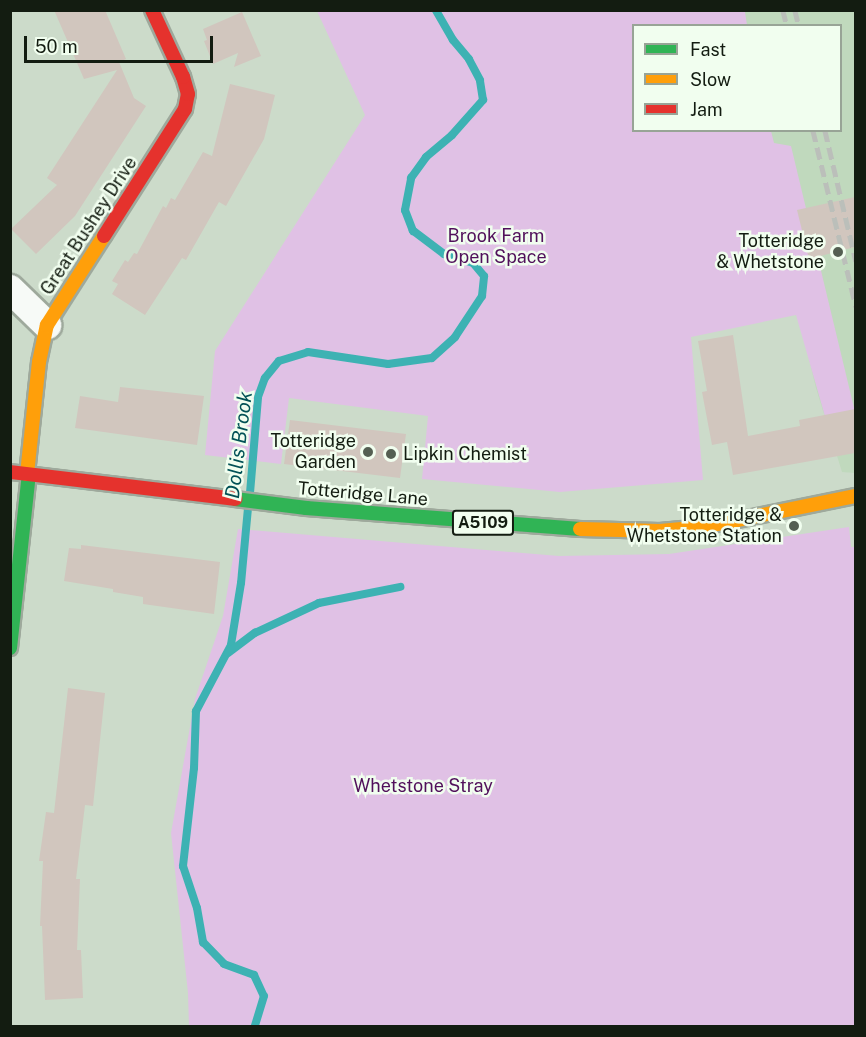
<!DOCTYPE html>
<html>
<head>
<meta charset="utf-8">
<style>
	body { margin:0 }
	#map { position:relative; width:866px; height:1037px; overflow:hidden; background:#ccdbca; font-family:"Public Sans",sans-serif }
	div>[style] { position:absolute }
	[style*='--x'] { left:calc(var(--x)*1px); top:calc(var(--y)*1px); width:calc(var(--w)*1px); rotate:calc(var(--a)*1deg) }
	.built>* { inset:0; background:#c0d9bd }
	.green>* { inset:0; background:#e0c1e5 }
	.stream>* { height:8px; margin:-4px; padding:0 4px; transform-origin:4px; border-radius:4px; background:#3db2b3 }
	.building>* { inset:0; background:#d1c6be }
	.roads { filter:drop-shadow(2px 0 #9ea99c) drop-shadow(-2px 0 #9ea99c) drop-shadow(0 2px #9ea99c) drop-shadow(0 -2px #9ea99c) }
	.street>* { height:28px; margin:-14px; padding:0 14px; transform-origin:14px; border-radius:14px; background:#f7faf7 }
	.fast>* { height:14px; margin:-7px; padding:0 7px; transform-origin:7px; border-radius:7px; background:#30b455 }
	.slow>* { height:14px; margin:-7px; padding:0 7px; transform-origin:7px; border-radius:7px; background:#ff9f0a }
	.jam>* { height:14px; margin:-7px; padding:0 7px; transform-origin:7px; border-radius:7px; background:#e5322d }
	.rail>* { height:4.5px; margin-top:-2.25px; transform-origin:0; background:repeating-linear-gradient(90deg,#bbbfba 0 12px,transparent 0 18px) }
	.dots>* { width:16px; height:16px; translate:-50% -50%; box-sizing:border-box; border:3px solid #f1feef; border-radius:50% }
	span { translate:-50% -50%; white-space:nowrap; text-align:center; line-height:1.15; -webkit-text-stroke:5px #f1feef; paint-order:stroke }
	.shield-label span { padding:2px 4px; background:#f1feef; border:2px solid; border-radius:4px; -webkit-text-stroke-width:0 }
	.shield-label { font-size:16px; color:#131c11; font-weight:700 }
	.street-label { font-size:18px; color:#131c11 }
	.park-label { font-size:18px; color:#51105b }
	.poi-label { font-size:18px; color:#131c11 }
	.right { translate:-100% -50%; text-align:right }
	.left { translate:0 -50%; text-align:left }
	.water-label { font-size:20px; color:#025156; font-style:italic }
	.frame { position:absolute; inset:0; border:12px solid #131c11; pointer-events:none }
	.legend { position:absolute; left:632px; top:24px; width:210px; height:108px; box-sizing:border-box; background:#f1feef; border:2px solid #98a496; margin:0; padding:8px 10px; list-style:none; font-size:18px; color:#131c11 }
	.legend li { display:flex; align-items:center; gap:12px; height:30px }
	.legend b { width:30px; border:2px solid #98a496 }
	.scale { position:absolute; left:24px; top:36px; width:189px; height:27px; box-sizing:border-box; border:3px solid #131c11; border-top:0; padding-left:8px; font-size:18px; line-height:21px; white-space:nowrap; color:#131c11; -webkit-text-stroke:4px #f1feef; paint-order:stroke }
</style>
</head>
<body>
<div id="map">
	<div class="built">
		<div style="clip-path:polygon(732px 10px,855px 11px,855px 473px,842px 472px,816px 388px,755px 131px,840px 130px,840px 26px,731px 25px)"></div>
	</div>
	<div class="green">
		<div style="clip-path:polygon(317px 11px,748px 11px,745px 12px,747px 25px,634px 26px,634px 130px,771px 131px,774px 143px,791px 146px,855px 412px,855px 437px,832px 441px,796px 315px,691px 337px,703px 480px,560px 492px,422px 479px,428px 416px,289px 398px,281px 464px,205px 455px,215px 351px,365px 115px)"></div>
		<div style="clip-path:polygon(849px 527px,851px 547px,856px 547px,855px 1026px,189px 1026px,188px 993px,171px 833px,195px 699px,223px 616px,238px 529px,559px 556px,669px 554px)"></div>
	</div>
	<div class="stream">
		<div style="--x:250;--y:493;--w:96;--a:-85.2"></div>
		<div style="--x:258;--y:397;--w:20;--a:-70"></div>
		<div style="--x:265;--y:378;--w:22;--a:-51"></div>
		<div style="--x:279;--y:361;--w:30;--a:-17"></div>
		<div style="--x:308;--y:352;--w:81;--a:8.5"></div>
		<div style="--x:388;--y:364;--w:44;--a:-7.8"></div>
		<div style="--x:432;--y:358;--w:31;--a:-42"></div>
		<div style="--x:455;--y:337;--w:49;--a:-56.6"></div>
		<div style="--x:482;--y:296;--w:20;--a:-84"></div>
		<div style="--x:484;--y:276;--w:17;--a:-130"></div>
		<div style="--x:473;--y:263;--w:30;--a:-163"></div>
		<div style="--x:444;--y:254;--w:39;--a:-143"></div>
		<div style="--x:413;--y:231;--w:22;--a:-111"></div>
		<div style="--x:405;--y:210;--w:33;--a:-79"></div>
		<div style="--x:411;--y:178;--w:26;--a:-54"></div>
		<div style="--x:426;--y:157;--w:34;--a:-40"></div>
		<div style="--x:452;--y:135;--w:47;--a:-48.5"></div>
		<div style="--x:483;--y:100;--w:20;--a:-99"></div>
		<div style="--x:480;--y:80;--w:24;--a:-118"></div>
		<div style="--x:469;--y:59;--w:25;--a:-130"></div>
		<div style="--x:453;--y:40;--w:34;--a:-120"></div>
		<div style="--x:248;--y:508;--w:75;--a:95.3"></div>
		<div style="--x:241;--y:583;--w:63;--a:99.2"></div>
		<div style="--x:231;--y:645;--w:75;--a:117.9"></div>
		<div style="--x:196;--y:711;--w:57;--a:92"></div>
		<div style="--x:194;--y:768;--w:99;--a:96.4"></div>
		<div style="--x:183;--y:866;--w:44;--a:71.6"></div>
		<div style="--x:197;--y:908;--w:35;--a:80"></div>
		<div style="--x:203;--y:942;--w:30;--a:46"></div>
		<div style="--x:224;--y:964;--w:32;--a:20"></div>
		<div style="--x:254;--y:975;--w:23;--a:65"></div>
		<div style="--x:264;--y:996;--w:31;--a:107"></div>
		<div style="--x:228;--y:653;--w:34;--a:-37"></div>
		<div style="--x:255;--y:633;--w:71;--a:-25.1"></div>
		<div style="--x:319;--y:603;--w:83;--a:-11.2"></div>
	</div>
	<div class="building">
		<div style="clip-path:polygon(54px 10px,105px 10px,126px 59px,119px 62px,134px 98px,146px 106px,75px 216px,36px 254px,11px 229px,57px 185px,47px 178px,117px 70px,84px 79px)"></div>
		<div style="clip-path:polygon(242px 12px,261px 56px,234px 67px,238px 53px,213px 64px,204px 41px,207px 40px,203px 29px)"></div>
		<div style="clip-path:polygon(230px 84px,275px 95px,264px 139px,226px 206px,219px 202px,186px 260px,182px 258px,145px 315px,112px 294px,118px 284px,112px 281px,125px 260px,128px 262px,134px 253px,137px 254px,163px 206px,166px 208px,171px 198px,175px 200px,203px 152px,212px 156px)"></div>
		<div style="clip-path:polygon(855px 197px,855px 247px,809px 259px,797px 210px)"></div>
		<div style="clip-path:polygon(733px 335px,748px 436px,800px 426px,799px 420px,855px 409px,855px 453px,733px 475px,727px 442px,712px 445px,702px 392px,707px 391px,698px 341px)"></div>
		<div style="clip-path:polygon(120px 387px,204px 396px,197px 445px,75px 428px,80px 396px,118px 402px)"></div>
		<div style="clip-path:polygon(290px 420px,406px 434px,400px 478px,284px 464px)"></div>
		<div style="clip-path:polygon(81px 545px,220px 562px,214px 614px,143px 604px,143px 597px,113px 592px,113px 589px,64px 581px,69px 548px,81px 549px)"></div>
		<div style="clip-path:polygon(68px 688px,105px 693px,93px 806px,85px 805px,76px 879px,80px 879px,77px 950px,81px 950px,83px 998px,45px 1000px,42px 926px,40px 926px,43px 861px,39px 861px,46px 812px,54px 813px)"></div>
	</div>
	<div class="roads">
		<div class="street">
			<div style="--x:10;--y:289;--w:52;--a:44.2"></div>
		</div>
		<div class="fast">
			<div style="--x:235;--y:499;--w:72;--a:7.2"></div>
			<div style="--x:306;--y:508;--w:275;--a:4.4"></div>
			<div style="--x:10;--y:648;--w:175;--a:-83.8"></div>
		</div>
		<div class="slow">
			<div style="--x:27;--y:474;--w:113;--a:-83.9"></div>
			<div style="--x:39;--y:362;--w:38;--a:-78"></div>
			<div style="--x:47;--y:325;--w:106;--a:-57.4"></div>
			<div style="--x:580;--y:529;--w:80;--a:1.4"></div>
			<div style="--x:660;--y:531;--w:43;--a:-5.3"></div>
			<div style="--x:703;--y:527;--w:156;--a:-11.5"></div>
		</div>
		<div class="jam">
			<div style="--x:104;--y:236;--w:151;--a:-57.5"></div>
			<div style="--x:185;--y:109;--w:15;--a:-79"></div>
			<div style="--x:188;--y:94;--w:18;--a:-106"></div>
			<div style="--x:183;--y:77;--w:74;--a:-114.8"></div>
			<div style="--x:10;--y:472;--w:227;--a:6.8"></div>
		</div>
	</div>
	<div class="rail">
		<div style="--x:783;--y:10;--w:16;--a:76"></div>
		<div style="--x:795;--y:10;--w:16;--a:76"></div>
		<div style="--x:813;--y:130;--w:182;--a:76.3"></div>
		<div style="--x:825;--y:130;--w:135;--a:76.7"></div>
	</div>
	<div class="dots">
		<div style="left:838px;top:252px;background:#545f52"></div>
		<div style="left:368px;top:452px;background:#545f52"></div>
		<div style="left:391px;top:454px;background:#545f52"></div>
		<div style="left:794px;top:526px;background:#545f52"></div>
	</div>
	<div class="shield-label">
		<span style="left:483px;top:523px">A5109</span>
	</div>
	<div class="street-label">
		<span style="left:89px;top:226px;rotate:-57deg">Great Bushey Drive</span>
		<span style="left:363px;top:494px;rotate:5deg">Totteridge Lane</span>
	</div>
	<div class="park-label">
		<span style="left:496px;top:247px">Brook Farm<br>Open Space</span>
		<span style="left:423px;top:786px">Whetstone Stray</span>
	</div>
	<div class="poi-label">
		<span class="right" style="left:824px;top:252px">Totteridge<br>&amp; Whetstone</span>
		<span class="right" style="left:356px;top:452px">Totteridge<br>Garden</span>
		<span class="left" style="left:403px;top:454px">Lipkin Chemist</span>
		<span class="right" style="left:782px;top:526px">Totteridge &amp;<br>Whetstone Station</span>
	</div>
	<div class="water-label">
		<span style="left:239px;top:445px;rotate:-83deg">Dollis Brook</span>
	</div>
	<div class="frame"></div>
	<ul class="legend">
	<li><b style="height:8px;background:#30b455"></b>Fast</li>
	<li><b style="height:8px;background:#ff9f0a"></b>Slow</li>
	<li><b style="height:8px;background:#e5322d"></b>Jam</li>
	</ul>
	<div class="scale">50 m</div>
</div>
</body>
</html>
